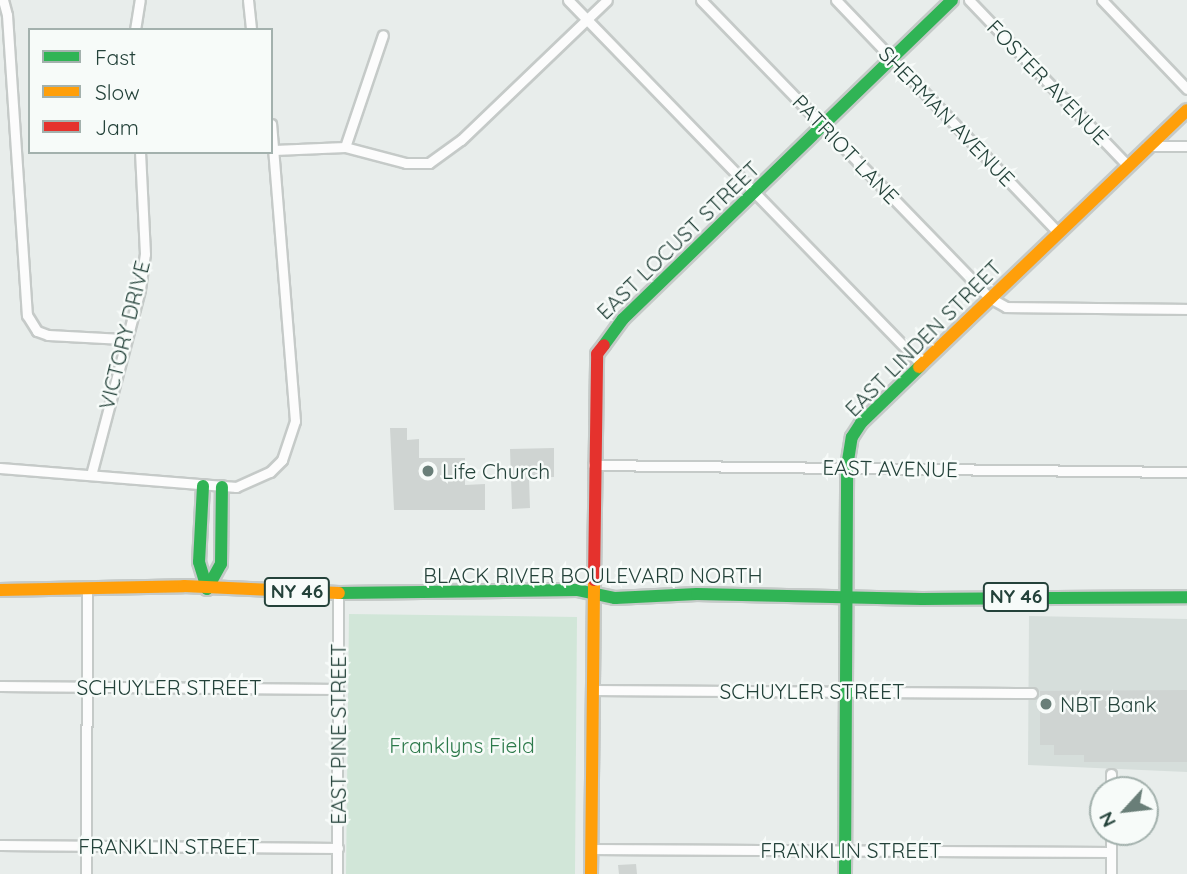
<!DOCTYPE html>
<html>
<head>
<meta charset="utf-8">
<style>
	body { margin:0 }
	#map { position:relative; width:1187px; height:874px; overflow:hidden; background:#e8edeb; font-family:Quicksand,sans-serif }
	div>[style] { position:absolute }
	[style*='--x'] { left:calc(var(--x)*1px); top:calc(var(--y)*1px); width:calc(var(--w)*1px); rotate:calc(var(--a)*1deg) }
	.built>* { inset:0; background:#d6dedb }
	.green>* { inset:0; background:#d1e6d8 }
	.building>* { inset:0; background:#cfd4d2 }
	.roads { filter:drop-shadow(2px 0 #c5cac8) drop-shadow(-2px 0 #c5cac8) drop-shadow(0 2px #c5cac8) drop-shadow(0 -2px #c5cac8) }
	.street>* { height:9px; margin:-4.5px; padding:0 4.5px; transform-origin:4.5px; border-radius:4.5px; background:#fcfcfc }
	.fast>* { height:12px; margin:-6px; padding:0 6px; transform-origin:6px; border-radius:6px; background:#30b455 }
	.slow>* { height:12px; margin:-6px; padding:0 6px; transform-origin:6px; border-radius:6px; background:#ff9f0a }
	.jam>* { height:12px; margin:-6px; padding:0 6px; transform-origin:6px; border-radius:6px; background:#e5322d }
	.dots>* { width:19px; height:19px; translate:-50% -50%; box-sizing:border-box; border:4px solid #f7fbf9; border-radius:50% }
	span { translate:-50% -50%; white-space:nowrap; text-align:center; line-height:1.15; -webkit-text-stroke:5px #f7fbf9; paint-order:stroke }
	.shield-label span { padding:2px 5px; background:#f7fbf9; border:2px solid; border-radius:5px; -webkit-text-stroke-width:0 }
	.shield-label { font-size:19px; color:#24423a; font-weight:700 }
	.street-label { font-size:21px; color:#24423a }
	.poi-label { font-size:21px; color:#24423a }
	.left { translate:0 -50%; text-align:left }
	.park-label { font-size:21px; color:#2d7a4b }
	.legend { position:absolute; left:28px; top:28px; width:245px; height:126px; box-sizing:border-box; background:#f7fbf9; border:2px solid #a3b1ad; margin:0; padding:9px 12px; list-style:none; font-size:21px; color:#24423a }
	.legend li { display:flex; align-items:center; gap:14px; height:35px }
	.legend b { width:35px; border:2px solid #a3b1ad }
	.north { position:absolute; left:1089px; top:776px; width:70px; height:70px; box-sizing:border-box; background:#f7fbf9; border:2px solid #a3b1ad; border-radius:50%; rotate:243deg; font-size:19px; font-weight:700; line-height:28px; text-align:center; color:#24423a }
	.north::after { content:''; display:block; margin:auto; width:24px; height:32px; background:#697e78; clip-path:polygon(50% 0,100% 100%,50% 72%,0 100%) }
</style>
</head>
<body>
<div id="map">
	<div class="built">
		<div style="clip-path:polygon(1029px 616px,1187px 619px,1187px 772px,1028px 765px)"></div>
	</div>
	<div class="green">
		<div style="clip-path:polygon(349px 614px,577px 617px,575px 874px,346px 874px)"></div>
	</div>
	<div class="building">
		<div style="clip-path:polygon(390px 428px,407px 428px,407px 440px,419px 439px,419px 458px,465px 458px,465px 485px,485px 484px,485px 510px,394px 510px)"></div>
		<div style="clip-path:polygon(554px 448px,554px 477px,529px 478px,530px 508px,512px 509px,510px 449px)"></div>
		<div style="clip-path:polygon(1187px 690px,1187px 762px,1084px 762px,1084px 755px,1054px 755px,1054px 745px,1040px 745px,1040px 691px)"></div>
		<div style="clip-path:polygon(636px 864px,637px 874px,619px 874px,618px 865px)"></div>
	</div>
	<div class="roads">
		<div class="street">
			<div style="--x:3;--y:0;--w:16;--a:75"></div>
			<div style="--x:7;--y:15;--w:301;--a:86.2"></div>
			<div style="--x:27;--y:315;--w:19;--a:58"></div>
			<div style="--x:37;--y:331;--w:12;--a:20"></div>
			<div style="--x:48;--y:335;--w:75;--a:3.1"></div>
			<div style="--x:248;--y:0;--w:30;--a:84"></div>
			<div style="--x:568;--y:0;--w:507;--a:45.88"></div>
			<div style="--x:701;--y:0;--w:415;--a:45.9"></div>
			<div style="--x:990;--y:298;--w:18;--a:29"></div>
			<div style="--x:1006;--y:307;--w:181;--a:0.6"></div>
			<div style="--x:836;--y:0;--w:321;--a:46.3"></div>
			<div style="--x:969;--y:0;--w:228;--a:46.2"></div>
			<div style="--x:1102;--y:0;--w:123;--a:46.3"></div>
			<div style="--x:135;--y:30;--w:30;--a:-81"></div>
			<div style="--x:1147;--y:146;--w:40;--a:0"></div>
			<div style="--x:345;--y:147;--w:118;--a:-71.3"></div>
			<div style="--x:274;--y:150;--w:71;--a:-2.4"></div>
			<div style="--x:345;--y:147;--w:63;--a:14.7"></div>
			<div style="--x:406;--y:163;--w:23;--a:0"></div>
			<div style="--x:429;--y:163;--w:39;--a:-36"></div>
			<div style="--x:461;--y:140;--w:202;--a:-43.8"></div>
			<div style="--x:593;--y:465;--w:594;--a:0.68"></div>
			<div style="--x:0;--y:468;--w:237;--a:4.6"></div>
			<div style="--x:236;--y:487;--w:37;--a:-24"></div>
			<div style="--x:270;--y:472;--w:17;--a:-45"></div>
			<div style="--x:282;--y:460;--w:41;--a:-71.6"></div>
			<div style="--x:295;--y:421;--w:298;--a:-94.6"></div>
			<div style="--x:91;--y:475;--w:192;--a:-75.2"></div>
			<div style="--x:140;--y:289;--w:35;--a:-82"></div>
			<div style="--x:145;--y:254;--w:102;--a:-92.8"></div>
			<div style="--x:0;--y:686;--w:338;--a:0.5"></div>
			<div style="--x:593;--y:690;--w:439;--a:0.4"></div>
			<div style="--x:1111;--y:790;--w:16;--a:-90"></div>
			<div style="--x:0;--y:845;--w:338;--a:0.5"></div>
			<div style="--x:591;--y:849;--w:520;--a:0.33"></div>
			<div style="--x:86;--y:874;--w:283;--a:-89.8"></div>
			<div style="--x:337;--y:874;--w:281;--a:-89.8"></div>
			<div style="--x:1111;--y:874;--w:42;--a:-90"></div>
		</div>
		<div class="fast">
			<div style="--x:604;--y:345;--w:32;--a:-54"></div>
			<div style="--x:623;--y:319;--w:458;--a:-44.1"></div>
			<div style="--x:203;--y:486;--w:76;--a:93"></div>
			<div style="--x:199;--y:562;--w:28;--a:73"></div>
			<div style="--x:207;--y:589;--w:29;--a:-61"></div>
			<div style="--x:221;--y:564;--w:77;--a:-89.3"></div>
			<div style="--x:339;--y:593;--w:238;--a:-0.7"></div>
			<div style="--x:577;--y:590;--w:39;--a:12"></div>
			<div style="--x:615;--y:598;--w:82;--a:-2.8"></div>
			<div style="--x:697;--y:594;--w:225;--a:1.3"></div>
			<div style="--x:922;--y:599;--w:265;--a:-0.4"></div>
			<div style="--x:845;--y:874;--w:407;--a:-89.7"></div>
			<div style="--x:847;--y:467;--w:30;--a:-81"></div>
			<div style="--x:852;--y:437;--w:17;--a:-57"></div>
			<div style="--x:861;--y:423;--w:81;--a:-44"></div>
		</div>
		<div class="slow">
			<div style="--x:919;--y:367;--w:371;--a:-43.8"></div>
			<div style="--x:0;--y:590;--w:184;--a:-1.2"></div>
			<div style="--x:184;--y:586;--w:155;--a:2.6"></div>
			<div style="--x:591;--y:874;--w:294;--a:-89.4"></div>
		</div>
		<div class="jam">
			<div style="--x:594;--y:580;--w:226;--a:-89.2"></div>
			<div style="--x:597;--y:354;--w:11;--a:-52"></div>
		</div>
	</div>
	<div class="dots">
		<div style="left:428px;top:471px;background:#697e78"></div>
		<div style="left:1046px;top:704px;background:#697e78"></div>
	</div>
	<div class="shield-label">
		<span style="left:297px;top:592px">NY 46</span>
		<span style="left:1016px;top:597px">NY 46</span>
	</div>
	<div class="street-label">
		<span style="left:1048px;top:82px;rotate:46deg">FOSTER AVENUE</span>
		<span style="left:947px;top:116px;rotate:46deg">SHERMAN AVENUE</span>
		<span style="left:846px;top:149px;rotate:46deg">PATRIOT LANE</span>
		<span style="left:678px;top:240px;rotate:-44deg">EAST LOCUST STREET</span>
		<span style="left:124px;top:335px;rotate:-76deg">VICTORY DRIVE</span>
		<span style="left:923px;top:338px;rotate:-45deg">EAST LINDEN STREET</span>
		<span style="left:890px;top:468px;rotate:1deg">EAST AVENUE</span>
		<span style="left:593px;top:575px">BLACK RIVER BOULEVARD NORTH</span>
		<span style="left:169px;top:687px">SCHUYLER STREET</span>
		<span style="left:812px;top:691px">SCHUYLER STREET</span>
		<span style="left:338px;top:734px;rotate:-90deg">EAST PINE STREET</span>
		<span style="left:169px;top:846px">FRANKLIN STREET</span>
		<span style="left:851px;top:850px">FRANKLIN STREET</span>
	</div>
	<div class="poi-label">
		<span class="left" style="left:442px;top:471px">Life Church</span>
		<span class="left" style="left:1060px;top:704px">NBT Bank</span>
	</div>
	<div class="park-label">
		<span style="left:462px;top:745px">Franklyns Field</span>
	</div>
	<ul class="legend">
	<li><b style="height:9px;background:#30b455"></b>Fast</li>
	<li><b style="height:9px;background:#ff9f0a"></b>Slow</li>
	<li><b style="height:9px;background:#e5322d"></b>Jam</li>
	</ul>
	<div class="north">N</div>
</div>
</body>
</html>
